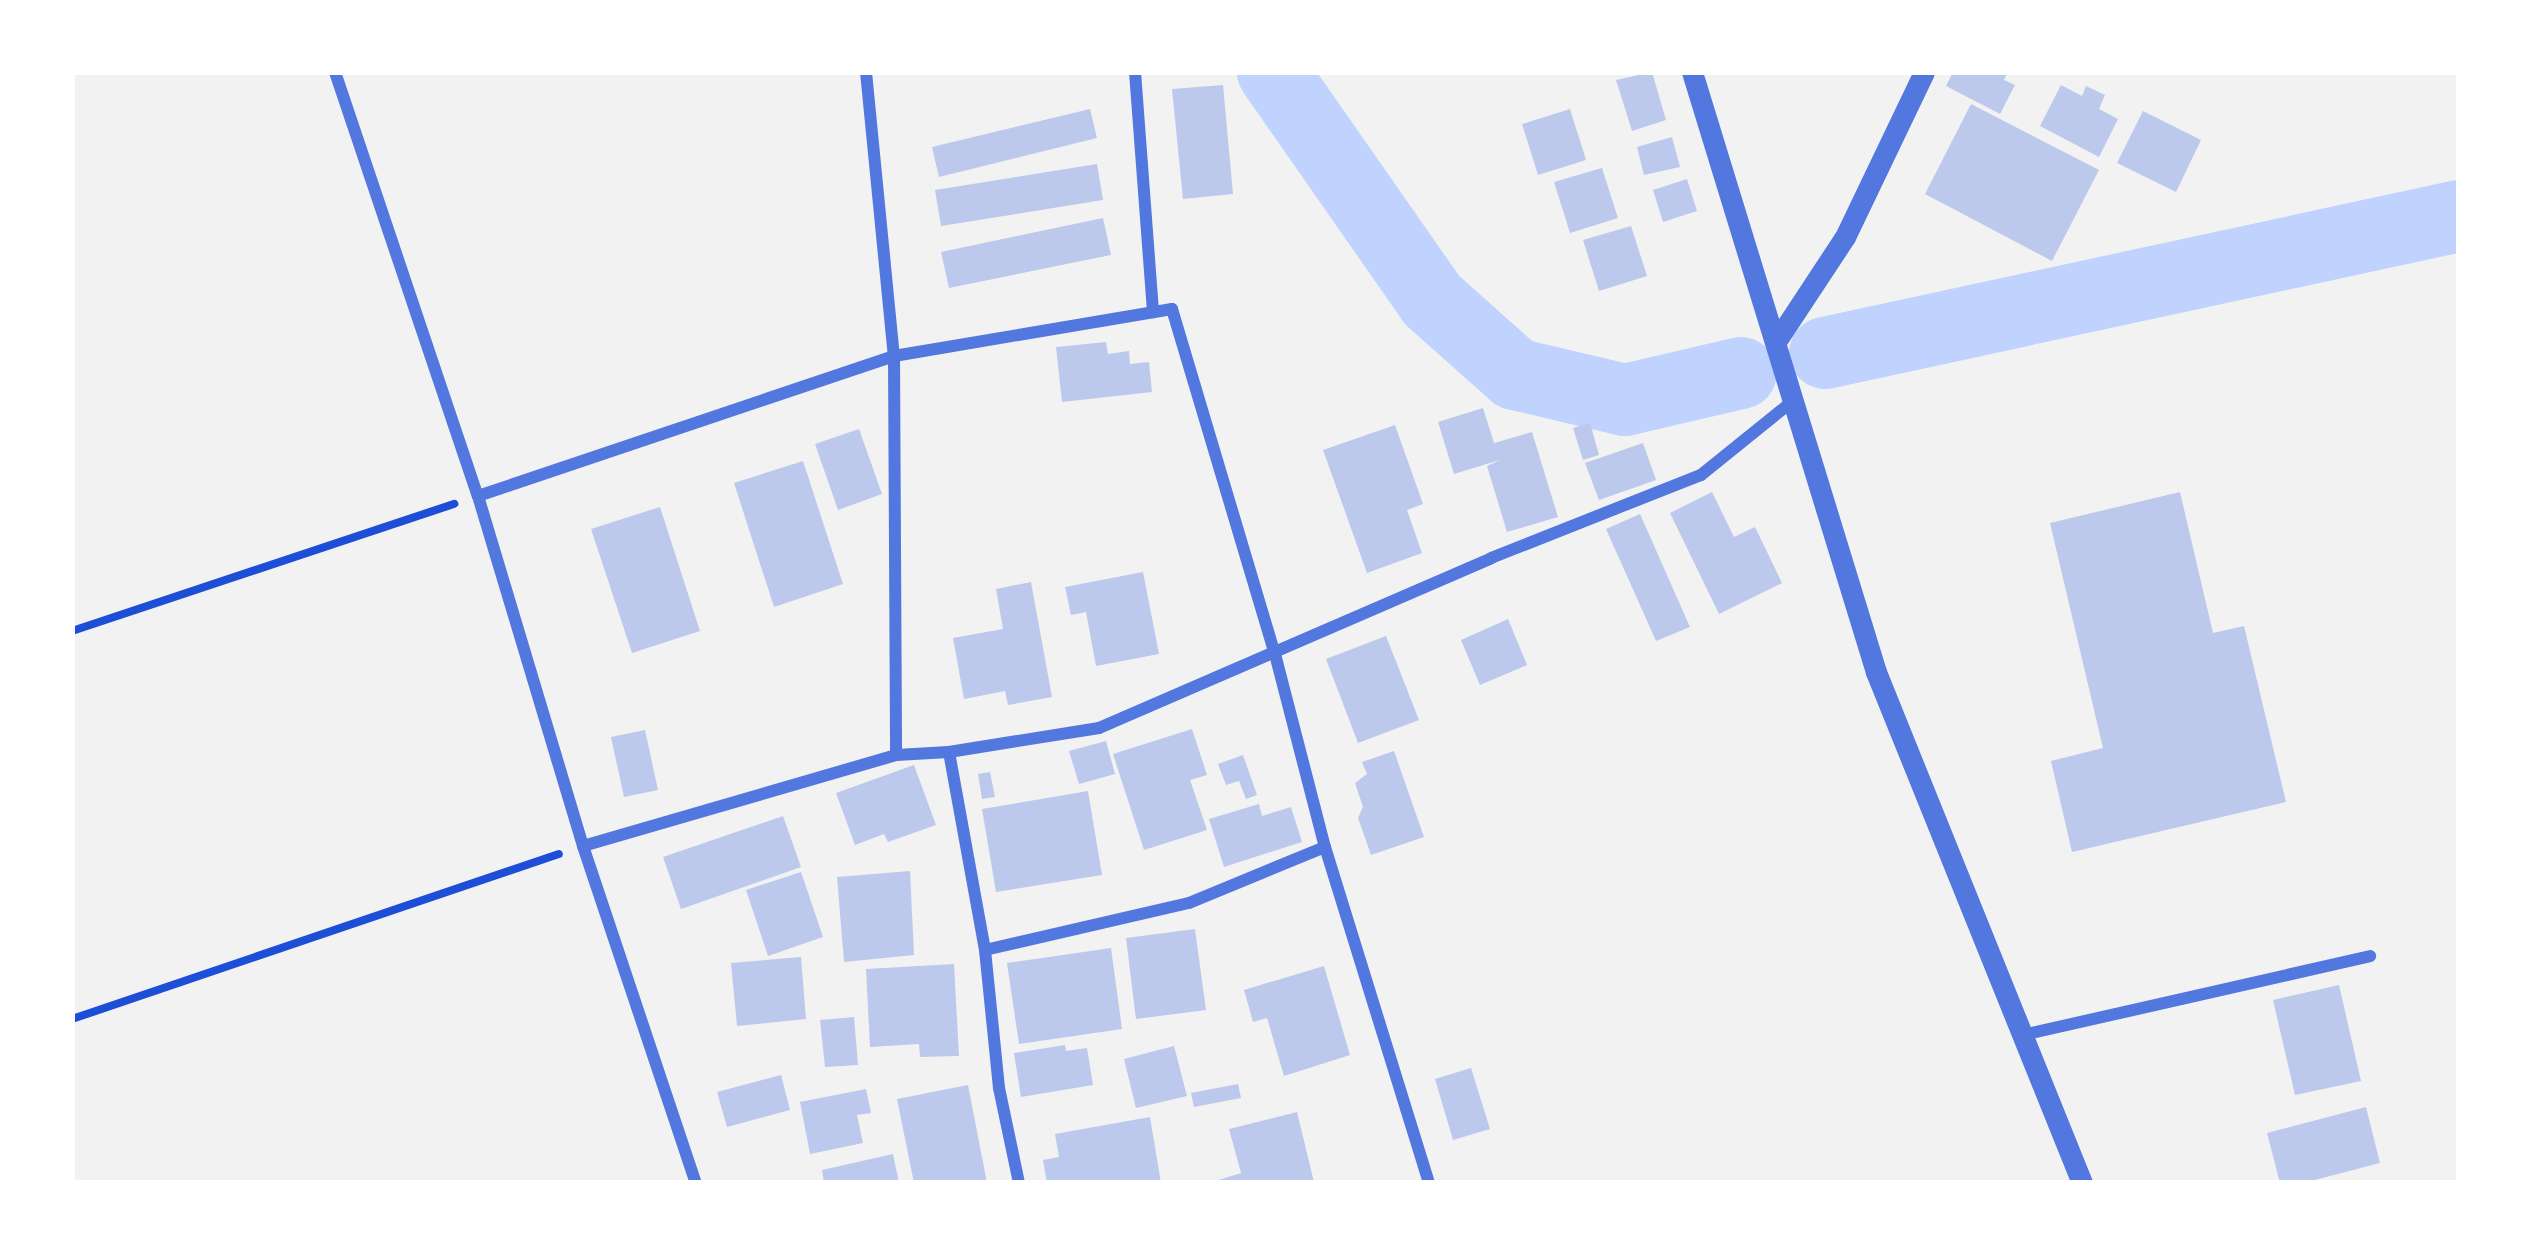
<!DOCTYPE html>
<html>
<head>
<meta charset="utf-8">
<style>
	body { margin:0 }
	#map { position:relative; width:2531px; height:1255px; overflow:hidden; background:#f2f2f2; font-family:"PT Sans Narrow",sans-serif }
	div>[style] { position:absolute }
	[style*='--x'] { left:calc(var(--x)*1px); top:calc(var(--y)*1px); width:calc(var(--w)*1px); rotate:calc(var(--a)*1deg) }
	.river>* { height:72px; margin:-36px; padding:0 36px; transform-origin:36px; border-radius:36px; background:#bfd3fe }
	.building>* { inset:0; background:#bdc9ec }
	.path>* { height:8px; margin:-4px; padding:0 4px; transform-origin:4px; border-radius:4px; background:#1d4ed8 }
	.minor>* { height:12px; margin:-6px; padding:0 6px; transform-origin:6px; border-radius:6px; background:#5277de }
	.tertiary>* { height:21px; margin:-10.5px; padding:0 10.5px; transform-origin:10.5px; border-radius:10.5px; background:#5277de }
	span { translate:-50% -50%; white-space:nowrap; text-align:center; line-height:1.15; -webkit-text-stroke:9px #fff; paint-order:stroke }
	.frame { position:absolute; inset:0; border:75px solid #fff; pointer-events:none }
</style>
</head>
<body>
<div id="map">
	<div class="river">
		<div style="--x:1273;--y:72;--w:278;--a:55.1"></div>
		<div style="--x:1432;--y:300;--w:111;--a:41.7"></div>
		<div style="--x:1515;--y:374;--w:113;--a:13.3"></div>
		<div style="--x:1625;--y:400;--w:119;--a:-13.1"></div>
		<div style="--x:1825;--y:353;--w:649;--a:-12.19"></div>
	</div>
	<div class="building">
		<div style="clip-path:polygon(1652px 72px,1666px 120px,1632px 131px,1616px 80px)"></div>
		<div style="clip-path:polygon(1953px 72px,2008px 72px,2004px 80px,2015px 85px,2000px 114px,1946px 86px)"></div>
		<div style="clip-path:polygon(1223px 85px,1233px 194px,1183px 199px,1172px 89px)"></div>
		<div style="clip-path:polygon(2061px 85px,2082px 96px,2086px 86px,2105px 95px,2099px 109px,2118px 119px,2099px 157px,2040px 126px)"></div>
		<div style="clip-path:polygon(1971px 104px,2099px 170px,2052px 261px,1925px 194px)"></div>
		<div style="clip-path:polygon(1090px 109px,1097px 138px,939px 177px,932px 147px)"></div>
		<div style="clip-path:polygon(1570px 109px,1586px 160px,1538px 175px,1522px 124px)"></div>
		<div style="clip-path:polygon(2143px 111px,2201px 140px,2176px 192px,2117px 163px)"></div>
		<div style="clip-path:polygon(1672px 137px,1680px 167px,1644px 175px,1637px 147px)"></div>
		<div style="clip-path:polygon(1097px 164px,1103px 200px,941px 226px,935px 190px)"></div>
		<div style="clip-path:polygon(1602px 168px,1618px 218px,1570px 233px,1554px 182px)"></div>
		<div style="clip-path:polygon(1687px 179px,1697px 211px,1663px 222px,1653px 190px)"></div>
		<div style="clip-path:polygon(1103px 218px,1111px 255px,949px 288px,941px 252px)"></div>
		<div style="clip-path:polygon(1631px 226px,1647px 276px,1599px 291px,1583px 240px)"></div>
		<div style="clip-path:polygon(1106px 342px,1108px 354px,1129px 351px,1130px 364px,1149px 362px,1152px 392px,1062px 402px,1056px 347px)"></div>
		<div style="clip-path:polygon(1483px 408px,1494px 443px,1532px 432px,1558px 517px,1507px 532px,1487px 466px,1500px 460px,1454px 474px,1438px 422px)"></div>
		<div style="clip-path:polygon(1590px 423px,1599px 455px,1583px 460px,1573px 428px)"></div>
		<div style="clip-path:polygon(1395px 425px,1423px 504px,1407px 510px,1422px 553px,1367px 573px,1323px 450px)"></div>
		<div style="clip-path:polygon(859px 429px,882px 494px,838px 510px,815px 444px)"></div>
		<div style="clip-path:polygon(1643px 443px,1656px 480px,1599px 500px,1585px 463px)"></div>
		<div style="clip-path:polygon(803px 461px,843px 584px,774px 607px,734px 483px)"></div>
		<div style="clip-path:polygon(1712px 492px,1734px 537px,1755px 527px,1782px 583px,1719px 614px,1670px 513px)"></div>
		<div style="clip-path:polygon(2180px 492px,2213px 633px,2244px 626px,2286px 802px,2072px 852px,2051px 761px,2103px 748px,2050px 523px)"></div>
		<div style="clip-path:polygon(660px 507px,700px 631px,632px 653px,591px 529px)"></div>
		<div style="clip-path:polygon(1640px 514px,1690px 627px,1656px 641px,1606px 529px)"></div>
		<div style="clip-path:polygon(1143px 572px,1159px 654px,1096px 666px,1086px 612px,1071px 615px,1065px 587px)"></div>
		<div style="clip-path:polygon(1031px 582px,1052px 697px,1008px 705px,1005px 691px,964px 699px,953px 638px,1003px 629px,996px 589px)"></div>
		<div style="clip-path:polygon(1508px 619px,1527px 665px,1480px 685px,1461px 640px)"></div>
		<div style="clip-path:polygon(1386px 636px,1419px 720px,1358px 743px,1326px 659px)"></div>
		<div style="clip-path:polygon(1192px 729px,1207px 775px,1190px 780px,1207px 830px,1144px 850px,1113px 754px)"></div>
		<div style="clip-path:polygon(645px 730px,658px 790px,624px 797px,611px 737px)"></div>
		<div style="clip-path:polygon(1106px 741px,1115px 774px,1079px 784px,1069px 751px)"></div>
		<div style="clip-path:polygon(1394px 751px,1424px 837px,1371px 855px,1358px 818px,1363px 807px,1355px 783px,1367px 774px,1362px 762px)"></div>
		<div style="clip-path:polygon(1243px 755px,1257px 795px,1246px 799px,1239px 781px,1226px 785px,1218px 764px)"></div>
		<div style="clip-path:polygon(914px 765px,936px 825px,888px 842px,884px 834px,855px 845px,836px 793px)"></div>
		<div style="clip-path:polygon(990px 772px,995px 797px,982px 799px,978px 774px)"></div>
		<div style="clip-path:polygon(1088px 791px,1102px 875px,996px 892px,982px 809px)"></div>
		<div style="clip-path:polygon(1259px 804px,1262px 816px,1291px 807px,1302px 842px,1224px 867px,1209px 819px)"></div>
		<div style="clip-path:polygon(783px 816px,801px 867px,681px 909px,663px 857px)"></div>
		<div style="clip-path:polygon(910px 871px,914px 955px,844px 962px,837px 877px)"></div>
		<div style="clip-path:polygon(801px 872px,823px 937px,768px 956px,746px 890px)"></div>
		<div style="clip-path:polygon(1195px 929px,1206px 1010px,1136px 1019px,1126px 938px)"></div>
		<div style="clip-path:polygon(1111px 948px,1122px 1029px,1019px 1044px,1007px 963px)"></div>
		<div style="clip-path:polygon(801px 957px,806px 1019px,737px 1026px,731px 963px)"></div>
		<div style="clip-path:polygon(954px 964px,959px 1056px,920px 1057px,919px 1044px,870px 1047px,866px 969px)"></div>
		<div style="clip-path:polygon(1324px 966px,1350px 1055px,1284px 1076px,1267px 1018px,1253px 1022px,1244px 990px)"></div>
		<div style="clip-path:polygon(2339px 985px,2361px 1081px,2295px 1095px,2273px 1000px)"></div>
		<div style="clip-path:polygon(854px 1017px,858px 1065px,825px 1067px,820px 1020px)"></div>
		<div style="clip-path:polygon(1065px 1045px,1066px 1051px,1087px 1048px,1093px 1085px,1021px 1097px,1014px 1053px)"></div>
		<div style="clip-path:polygon(1174px 1046px,1187px 1096px,1136px 1108px,1124px 1059px)"></div>
		<div style="clip-path:polygon(1471px 1068px,1490px 1129px,1453px 1140px,1435px 1079px)"></div>
		<div style="clip-path:polygon(781px 1075px,790px 1110px,727px 1127px,717px 1092px)"></div>
		<div style="clip-path:polygon(1238px 1084px,1241px 1098px,1194px 1107px,1191px 1093px)"></div>
		<div style="clip-path:polygon(968px 1085px,987px 1183px,914px 1183px,897px 1099px)"></div>
		<div style="clip-path:polygon(866px 1089px,871px 1113px,857px 1115px,863px 1143px,810px 1154px,800px 1102px)"></div>
		<div style="clip-path:polygon(2366px 1107px,2380px 1163px,2303px 1183px,2280px 1183px,2267px 1133px)"></div>
		<div style="clip-path:polygon(1297px 1112px,1314px 1182px,1209px 1183px,1241px 1173px,1229px 1129px)"></div>
		<div style="clip-path:polygon(1150px 1117px,1161px 1183px,1047px 1183px,1043px 1160px,1059px 1157px,1055px 1134px)"></div>
		<div style="clip-path:polygon(893px 1154px,899px 1183px,824px 1183px,822px 1170px)"></div>
	</div>
	<div class="path">
		<div style="--x:72;--y:631;--w:403;--a:-18.4"></div>
		<div style="--x:72;--y:1019;--w:514;--a:-18.72"></div>
	</div>
	<div class="minor">
		<div style="--x:335;--y:72;--w:447;--a:71.4"></div>
		<div style="--x:478;--y:496;--w:365;--a:73.3"></div>
		<div style="--x:583;--y:846;--w:355;--a:71.5"></div>
		<div style="--x:866;--y:72;--w:285;--a:84.4"></div>
		<div style="--x:894;--y:356;--w:399;--a:89.7"></div>
		<div style="--x:1135;--y:72;--w:241;--a:85.7"></div>
		<div style="--x:478;--y:496;--w:439;--a:-18.6"></div>
		<div style="--x:894;--y:356;--w:282;--a:-9.6"></div>
		<div style="--x:1172;--y:309;--w:360;--a:73.4"></div>
		<div style="--x:1275;--y:654;--w:199;--a:75.5"></div>
		<div style="--x:1325;--y:847;--w:352;--a:72.8"></div>
		<div style="--x:949;--y:752;--w:201;--a:79.7"></div>
		<div style="--x:985;--y:950;--w:139;--a:84.2"></div>
		<div style="--x:999;--y:1088;--w:97;--a:78.1"></div>
		<div style="--x:583;--y:846;--w:326;--a:-16.2"></div>
		<div style="--x:896;--y:755;--w:53;--a:-3.2"></div>
		<div style="--x:949;--y:752;--w:152;--a:-9.1"></div>
		<div style="--x:1099;--y:728;--w:427;--a:-23.4"></div>
		<div style="--x:1491;--y:558;--w:226;--a:-21.6"></div>
		<div style="--x:1701;--y:475;--w:119;--a:-38.9"></div>
		<div style="--x:985;--y:950;--w:209;--a:-13"></div>
		<div style="--x:1189;--y:903;--w:147;--a:-22.4"></div>
		<div style="--x:2023;--y:1035;--w:356;--a:-12.8"></div>
	</div>
	<div class="tertiary">
		<div style="--x:1692;--y:72;--w:628;--a:72.95"></div>
		<div style="--x:1876;--y:672;--w:551;--a:68.04"></div>
		<div style="--x:1777;--y:340;--w:123;--a:-56.6"></div>
		<div style="--x:1845;--y:237;--w:183;--a:-64.4"></div>
	</div>
	<div class="frame"></div>
</div>
</body>
</html>
